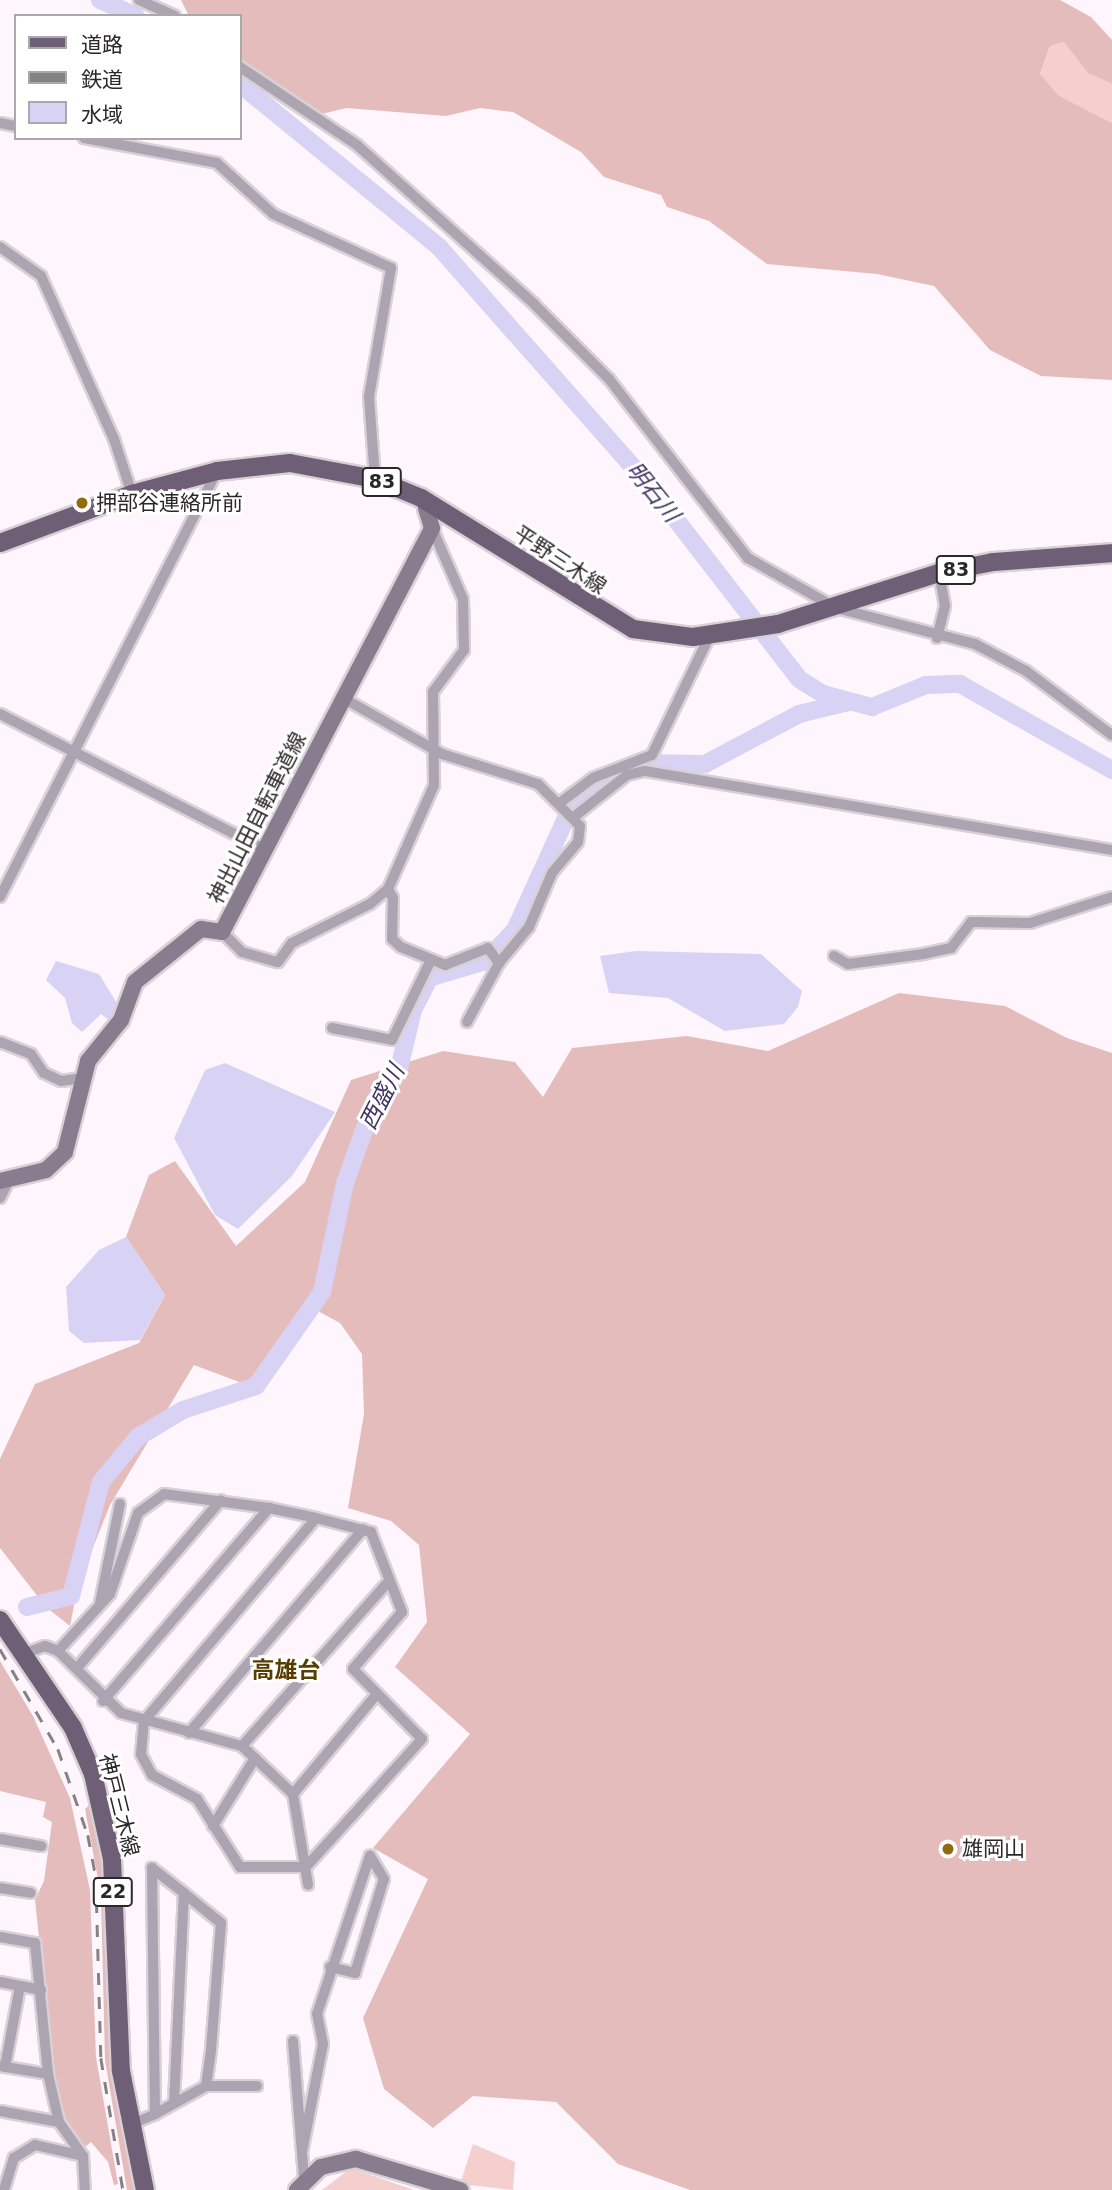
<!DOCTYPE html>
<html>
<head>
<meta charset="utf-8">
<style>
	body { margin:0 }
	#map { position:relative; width:1112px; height:2190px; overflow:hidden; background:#fef6fc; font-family:"DejaVu Sans","Noto Sans JP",sans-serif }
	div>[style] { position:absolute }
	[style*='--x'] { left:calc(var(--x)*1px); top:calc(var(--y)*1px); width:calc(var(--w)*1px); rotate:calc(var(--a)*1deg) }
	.green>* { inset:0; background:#f5cece }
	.forest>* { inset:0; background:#e5bcbc }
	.water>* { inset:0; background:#d8d2f5 }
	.river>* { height:18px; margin:-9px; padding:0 9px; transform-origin:9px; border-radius:9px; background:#d8d2f5 }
	.roads { filter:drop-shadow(2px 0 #d8d1d6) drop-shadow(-2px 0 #d8d1d6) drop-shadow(0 2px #d8d1d6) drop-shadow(0 -2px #d8d1d6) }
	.street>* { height:10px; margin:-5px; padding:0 5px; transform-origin:5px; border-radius:5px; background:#ada4b2 }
	.secondary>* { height:16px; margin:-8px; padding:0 8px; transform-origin:8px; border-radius:8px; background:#887c8f }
	.primary>* { height:18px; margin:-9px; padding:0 9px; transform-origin:9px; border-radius:9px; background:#6e5f77 }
	.rail>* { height:2.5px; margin-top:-1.25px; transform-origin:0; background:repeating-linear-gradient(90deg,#868185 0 12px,transparent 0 24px) }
	.dots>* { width:19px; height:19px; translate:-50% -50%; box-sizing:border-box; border:4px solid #fff; border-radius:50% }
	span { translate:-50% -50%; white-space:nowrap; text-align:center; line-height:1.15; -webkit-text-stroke:6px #fff; paint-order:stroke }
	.shield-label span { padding:2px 5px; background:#fff; border:2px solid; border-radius:5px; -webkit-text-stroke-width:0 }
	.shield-label { font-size:19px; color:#2b282a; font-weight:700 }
	.poi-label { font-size:21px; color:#2b282a }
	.left { translate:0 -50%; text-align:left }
	.street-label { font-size:21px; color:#2b282a }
	.water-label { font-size:23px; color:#3d3361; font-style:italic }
	.neighbourhood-label { font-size:23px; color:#573d00; font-weight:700 }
	.legend { position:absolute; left:14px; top:14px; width:228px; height:126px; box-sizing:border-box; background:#fff; border:2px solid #aaa9aa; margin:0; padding:9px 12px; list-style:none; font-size:21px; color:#2b282a }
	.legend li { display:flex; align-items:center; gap:14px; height:35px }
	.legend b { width:35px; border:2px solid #aaa9aa }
</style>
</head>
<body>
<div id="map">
	<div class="green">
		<div style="clip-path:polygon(1065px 42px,1088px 73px,1112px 84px,1112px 123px,1058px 95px,1040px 75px,1050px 46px)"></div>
		<div style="clip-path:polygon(473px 2144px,515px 2162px,513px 2190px,460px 2184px)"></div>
		<div style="clip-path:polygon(351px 2168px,414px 2190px,322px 2190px)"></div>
	</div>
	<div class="forest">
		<div style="clip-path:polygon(181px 0,1060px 0,1091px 17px,1112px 40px,1112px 84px,1088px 73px,1064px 42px,1050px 46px,1040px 74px,1058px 95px,1112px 123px,1112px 380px,1041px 376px,990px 350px,934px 286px,877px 274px,767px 264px,709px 221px,667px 207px,661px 195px,604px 177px,581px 152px,513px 112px,480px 108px,446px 116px,346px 108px,318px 115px,240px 61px,240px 16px,189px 16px)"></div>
		<div style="clip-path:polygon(899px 993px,1005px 1006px,1067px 1038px,1112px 1053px,1112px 2190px,690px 2190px,618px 2164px,556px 2102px,473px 2096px,433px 2128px,384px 2089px,363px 2018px,428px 1879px,373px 1848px,470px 1734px,395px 1667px,427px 1622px,419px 1545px,391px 1521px,348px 1508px,364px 1414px,362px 1354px,340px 1323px,316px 1310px,250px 1386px,194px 1365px,110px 1505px,78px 1585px,70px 1626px,46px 1607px,0 1548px,0 1459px,35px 1384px,139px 1343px,165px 1295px,126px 1237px,149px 1175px,175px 1161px,236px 1246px,305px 1182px,351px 1080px,443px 1051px,515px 1062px,543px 1097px,572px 1048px,687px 1036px,768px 1051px)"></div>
		<div style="clip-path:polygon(0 1661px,33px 1716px,70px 1798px,90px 1890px,96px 2057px,118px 2184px,114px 2185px,108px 2162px,91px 2142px,84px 2148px,66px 2120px,54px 2076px,35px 1900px,44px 1881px,52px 1822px,43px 1817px,46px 1802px,0 1791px)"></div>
		<div style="clip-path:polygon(92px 1803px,106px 1862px,139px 2190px,127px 2190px,105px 2060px,101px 1895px,85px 1809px)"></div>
	</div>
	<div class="water">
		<div style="clip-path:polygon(636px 951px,761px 954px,802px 991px,798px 1007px,784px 1024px,725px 1031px,668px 998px,609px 993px,600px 956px)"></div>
		<div style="clip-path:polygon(56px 961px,99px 974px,118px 1005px,110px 1021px,101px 1014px,82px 1032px,72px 1023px,65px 998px,46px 980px)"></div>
		<div style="clip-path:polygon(225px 1063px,335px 1112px,292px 1176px,238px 1229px,215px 1215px,174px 1138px,205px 1070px)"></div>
		<div style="clip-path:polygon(126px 1237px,165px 1295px,140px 1340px,84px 1343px,69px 1331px,66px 1287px,99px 1250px)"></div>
	</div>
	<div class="river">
		<div style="--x:100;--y:0;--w:39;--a:24"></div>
		<div style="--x:240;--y:84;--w:257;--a:39.3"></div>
		<div style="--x:439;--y:247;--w:319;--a:48.6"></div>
		<div style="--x:650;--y:486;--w:244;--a:52.3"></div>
		<div style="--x:799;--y:679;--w:28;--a:32"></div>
		<div style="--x:823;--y:694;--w:51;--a:14.9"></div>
		<div style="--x:872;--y:707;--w:58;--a:-22.2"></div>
		<div style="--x:926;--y:685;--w:34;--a:-2"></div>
		<div style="--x:960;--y:684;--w:175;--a:29.5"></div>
		<div style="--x:27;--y:1607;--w:45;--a:-14"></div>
		<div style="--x:71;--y:1596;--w:118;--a:-75.3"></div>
		<div style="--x:101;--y:1482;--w:58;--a:-50.6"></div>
		<div style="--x:138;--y:1437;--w:52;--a:-31"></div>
		<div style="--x:183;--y:1410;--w:77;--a:-18.2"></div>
		<div style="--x:256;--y:1386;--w:115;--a:-54.9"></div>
		<div style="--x:322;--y:1292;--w:111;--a:-78.1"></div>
		<div style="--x:345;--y:1183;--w:88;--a:-70.1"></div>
		<div style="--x:375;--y:1100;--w:39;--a:-52"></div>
		<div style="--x:399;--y:1069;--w:61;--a:-76.7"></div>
		<div style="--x:413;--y:1010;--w:36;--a:-63"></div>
		<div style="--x:429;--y:978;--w:59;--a:-16.6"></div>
		<div style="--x:486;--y:961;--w:42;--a:-46.9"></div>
		<div style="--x:515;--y:930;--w:135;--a:-65.5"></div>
		<div style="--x:571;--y:807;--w:65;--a:-35.6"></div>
		<div style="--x:624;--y:769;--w:19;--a:-18"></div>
		<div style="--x:642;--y:763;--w:63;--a:0.9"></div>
		<div style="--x:705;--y:764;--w:106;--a:-28"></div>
		<div style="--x:799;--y:714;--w:51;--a:-13.5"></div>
	</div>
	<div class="roads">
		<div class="street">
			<div style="--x:139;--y:0;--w:39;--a:24"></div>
			<div style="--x:240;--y:67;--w:141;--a:33.7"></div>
			<div style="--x:357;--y:145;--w:238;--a:41.9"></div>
			<div style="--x:534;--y:304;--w:106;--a:45"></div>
			<div style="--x:609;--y:379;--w:227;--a:52.2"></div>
			<div style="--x:748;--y:558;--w:101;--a:29.6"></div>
			<div style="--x:836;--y:608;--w:144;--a:14.5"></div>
			<div style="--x:975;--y:644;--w:58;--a:27.9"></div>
			<div style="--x:1026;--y:671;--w:107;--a:36.7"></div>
			<div style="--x:0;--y:123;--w:16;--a:11"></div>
			<div style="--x:84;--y:138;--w:135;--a:10.6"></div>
			<div style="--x:217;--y:163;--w:76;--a:42.3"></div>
			<div style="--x:273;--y:214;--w:130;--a:24.6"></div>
			<div style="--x:391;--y:268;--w:131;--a:99.7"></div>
			<div style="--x:369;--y:397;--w:82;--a:85.8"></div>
			<div style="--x:0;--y:247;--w:50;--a:35.3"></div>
			<div style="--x:41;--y:276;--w:179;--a:65.9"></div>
			<div style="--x:114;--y:439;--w:58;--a:71.9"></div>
			<div style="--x:937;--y:638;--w:33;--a:-76"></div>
			<div style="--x:945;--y:606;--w:34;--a:-100"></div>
			<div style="--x:343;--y:698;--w:114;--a:29.5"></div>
			<div style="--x:442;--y:754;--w:101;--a:17.4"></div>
			<div style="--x:538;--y:784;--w:59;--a:45"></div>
			<div style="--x:580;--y:826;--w:16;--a:97"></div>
			<div style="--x:578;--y:842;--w:40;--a:130"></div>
			<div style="--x:552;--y:873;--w:59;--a:113.1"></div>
			<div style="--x:529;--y:927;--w:47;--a:129.8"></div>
			<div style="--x:499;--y:963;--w:67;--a:118.5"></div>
			<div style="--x:0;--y:714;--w:297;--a:27.1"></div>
			<div style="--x:561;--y:802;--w:40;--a:-37"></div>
			<div style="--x:593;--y:778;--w:63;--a:-21.3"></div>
			<div style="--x:652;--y:755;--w:133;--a:-64.2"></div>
			<div style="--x:575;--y:816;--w:66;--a:-38.3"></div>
			<div style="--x:627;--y:775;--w:18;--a:-13"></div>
			<div style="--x:645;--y:771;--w:474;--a:9.6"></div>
			<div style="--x:388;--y:889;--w:10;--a:61"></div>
			<div style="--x:393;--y:898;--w:41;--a:91.4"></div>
			<div style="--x:392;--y:939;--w:12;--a:42"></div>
			<div style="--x:401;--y:947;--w:48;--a:22.2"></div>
			<div style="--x:445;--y:965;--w:46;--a:-21.6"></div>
			<div style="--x:488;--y:948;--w:19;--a:54"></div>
			<div style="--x:0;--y:897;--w:478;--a:-63"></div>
			<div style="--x:222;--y:932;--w:28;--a:45"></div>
			<div style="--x:242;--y:952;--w:37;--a:16"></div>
			<div style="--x:278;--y:962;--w:24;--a:-54"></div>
			<div style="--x:292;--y:943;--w:87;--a:-26.6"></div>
			<div style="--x:370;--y:904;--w:23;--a:-40"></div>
			<div style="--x:388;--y:889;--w:114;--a:-66.1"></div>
			<div style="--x:434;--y:785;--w:93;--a:-90.6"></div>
			<div style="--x:433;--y:692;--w:52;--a:-53.6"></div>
			<div style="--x:464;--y:650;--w:51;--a:-91.1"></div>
			<div style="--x:463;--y:599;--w:77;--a:-113.6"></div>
			<div style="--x:834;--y:956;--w:16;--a:30"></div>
			<div style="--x:848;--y:964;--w:76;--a:-7.6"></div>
			<div style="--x:923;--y:954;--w:29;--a:-12"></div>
			<div style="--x:951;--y:948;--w:33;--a:-52"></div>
			<div style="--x:971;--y:922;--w:59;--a:1"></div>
			<div style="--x:1030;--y:923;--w:86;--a:-17.6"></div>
			<div style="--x:332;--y:1028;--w:61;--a:11.3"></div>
			<div style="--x:392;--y:1040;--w:87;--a:-64"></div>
			<div style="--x:0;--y:1042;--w:33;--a:21"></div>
			<div style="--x:31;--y:1054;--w:23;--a:56"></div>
			<div style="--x:44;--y:1073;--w:19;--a:25"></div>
			<div style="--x:61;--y:1081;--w:22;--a:-8"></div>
			<div style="--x:0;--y:1198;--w:20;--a:-63"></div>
			<div style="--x:100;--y:1603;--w:101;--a:-78.6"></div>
			<div style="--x:58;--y:1651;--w:77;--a:-47.6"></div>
			<div style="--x:110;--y:1594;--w:86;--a:-70.9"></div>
			<div style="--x:138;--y:1513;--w:32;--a:-36"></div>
			<div style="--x:164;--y:1494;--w:106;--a:7.6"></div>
			<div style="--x:269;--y:1508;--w:48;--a:12"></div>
			<div style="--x:316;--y:1518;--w:57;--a:14.3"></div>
			<div style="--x:371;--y:1532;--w:86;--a:68.8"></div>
			<div style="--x:402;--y:1612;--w:75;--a:130.7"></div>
			<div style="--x:353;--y:1669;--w:98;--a:45.4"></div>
			<div style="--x:422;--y:1739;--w:173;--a:132.2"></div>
			<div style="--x:306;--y:1867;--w:66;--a:180"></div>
			<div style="--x:240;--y:1867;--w:80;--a:-122.3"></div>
			<div style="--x:197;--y:1799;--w:51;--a:-151.9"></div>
			<div style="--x:152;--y:1775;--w:24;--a:-118"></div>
			<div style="--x:141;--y:1754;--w:33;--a:-85"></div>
			<div style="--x:144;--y:1721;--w:266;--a:-49.7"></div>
			<div style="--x:23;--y:1654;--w:23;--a:-20"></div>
			<div style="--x:45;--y:1646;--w:14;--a:21"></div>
			<div style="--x:58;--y:1651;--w:88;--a:44.5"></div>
			<div style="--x:121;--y:1713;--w:125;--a:15.3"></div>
			<div style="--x:242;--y:1746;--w:70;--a:43.3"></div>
			<div style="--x:293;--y:1794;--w:92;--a:80.6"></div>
			<div style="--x:77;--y:1668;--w:221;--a:-49.4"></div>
			<div style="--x:103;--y:1701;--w:255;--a:-49.3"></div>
			<div style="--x:189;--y:1733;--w:268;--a:-49.5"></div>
			<div style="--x:242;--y:1746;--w:222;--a:-48.3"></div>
			<div style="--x:293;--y:1794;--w:131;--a:-50"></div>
			<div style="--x:213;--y:1826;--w:80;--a:-58.3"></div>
			<div style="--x:0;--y:1839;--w:42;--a:9.7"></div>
			<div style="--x:0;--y:1888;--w:31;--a:9"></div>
			<div style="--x:0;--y:1937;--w:36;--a:10"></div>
			<div style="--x:35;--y:1943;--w:132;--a:84.3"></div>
			<div style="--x:48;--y:2074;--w:49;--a:77.1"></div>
			<div style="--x:330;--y:1967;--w:26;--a:13"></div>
			<div style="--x:355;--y:1973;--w:98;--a:-72.9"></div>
			<div style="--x:384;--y:1879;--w:27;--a:-121"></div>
			<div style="--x:0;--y:1982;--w:42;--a:11"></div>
			<div style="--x:293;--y:2041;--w:138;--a:85.4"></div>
			<div style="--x:0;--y:2066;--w:49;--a:9.5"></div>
			<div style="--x:5;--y:2067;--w:82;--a:-79.5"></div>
			<div style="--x:206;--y:2086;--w:51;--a:0"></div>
			<div style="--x:174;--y:2103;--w:210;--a:-87.3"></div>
			<div style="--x:184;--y:1893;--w:41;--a:-142"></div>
			<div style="--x:152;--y:1868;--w:246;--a:89.3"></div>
			<div style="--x:155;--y:2114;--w:58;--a:-28.8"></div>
			<div style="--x:206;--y:2086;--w:36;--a:-82"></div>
			<div style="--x:211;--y:2050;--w:127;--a:-85.5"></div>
			<div style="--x:221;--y:1923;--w:48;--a:-141"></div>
			<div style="--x:0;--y:2111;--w:60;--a:10.6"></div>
			<div style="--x:59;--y:2122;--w:42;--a:54.8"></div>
			<div style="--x:83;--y:2156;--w:34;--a:87"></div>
			<div style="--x:132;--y:2124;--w:25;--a:-23"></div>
			<div style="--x:302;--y:2152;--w:110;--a:-79"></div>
			<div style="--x:323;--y:2044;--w:31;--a:-101"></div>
			<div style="--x:317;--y:2014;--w:167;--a:-71.5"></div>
			<div style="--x:4;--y:2190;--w:34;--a:-73"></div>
			<div style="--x:14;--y:2158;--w:25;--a:-32"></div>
			<div style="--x:35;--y:2145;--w:49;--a:12.9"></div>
		</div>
		<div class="secondary">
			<div style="--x:0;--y:1181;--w:47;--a:-13.4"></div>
			<div style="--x:46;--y:1170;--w:26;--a:-43"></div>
			<div style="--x:65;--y:1152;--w:94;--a:-75.8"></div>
			<div style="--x:88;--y:1061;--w:53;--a:-51.2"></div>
			<div style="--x:121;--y:1020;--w:40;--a:-69.8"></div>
			<div style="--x:135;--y:982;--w:85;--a:-38.8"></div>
			<div style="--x:201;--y:929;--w:21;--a:8"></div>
			<div style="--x:222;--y:932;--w:455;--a:-62.5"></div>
			<div style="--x:432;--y:528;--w:21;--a:-107"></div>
			<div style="--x:297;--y:2190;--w:33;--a:-44"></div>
			<div style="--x:321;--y:2167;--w:36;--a:-13"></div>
			<div style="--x:356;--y:2159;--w:109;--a:16.6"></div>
		</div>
		<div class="primary">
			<div style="--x:0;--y:543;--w:141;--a:-20.4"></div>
			<div style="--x:132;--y:494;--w:88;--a:-15.1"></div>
			<div style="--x:217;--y:471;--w:73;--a:-6.3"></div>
			<div style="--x:290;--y:463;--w:86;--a:10.7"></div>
			<div style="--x:375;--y:479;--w:50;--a:22.4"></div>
			<div style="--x:421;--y:498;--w:249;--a:31.7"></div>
			<div style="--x:633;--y:629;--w:61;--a:7.6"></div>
			<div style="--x:693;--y:637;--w:86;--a:-8.7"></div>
			<div style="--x:778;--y:624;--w:169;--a:-17.6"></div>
			<div style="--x:939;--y:573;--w:55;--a:-11.5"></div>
			<div style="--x:993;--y:562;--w:119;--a:-4.3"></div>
			<div style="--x:0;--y:1620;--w:130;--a:55.9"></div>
			<div style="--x:73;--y:1728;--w:50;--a:66.5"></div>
			<div style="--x:93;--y:1774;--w:87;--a:77.4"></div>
			<div style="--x:112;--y:1859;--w:212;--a:87.6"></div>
			<div style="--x:121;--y:2071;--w:121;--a:78.6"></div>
		</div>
	</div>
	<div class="rail">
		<div style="--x:0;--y:1649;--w:116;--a:59.9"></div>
		<div style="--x:58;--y:1749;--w:91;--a:70.8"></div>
		<div style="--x:88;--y:1835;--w:43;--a:79.2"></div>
		<div style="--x:96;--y:1877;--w:181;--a:88.4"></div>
		<div style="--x:101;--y:2058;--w:134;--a:80.5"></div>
	</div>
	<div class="dots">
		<div style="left:82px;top:503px;background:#906a10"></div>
		<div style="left:948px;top:1849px;background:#906a10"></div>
	</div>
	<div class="shield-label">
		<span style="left:382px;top:482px">83</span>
		<span style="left:956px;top:570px">83</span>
		<span style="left:113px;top:1892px">22</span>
	</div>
	<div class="poi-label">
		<span class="left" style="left:96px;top:503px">押部谷連絡所前</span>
		<span class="left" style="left:962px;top:1849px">雄岡山</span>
	</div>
	<div class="street-label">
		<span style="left:560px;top:560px;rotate:33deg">平野三木線</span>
		<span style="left:257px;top:818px;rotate:-63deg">神出山田自転車道線</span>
		<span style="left:119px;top:1805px;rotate:76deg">神戸三木線</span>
	</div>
	<div class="water-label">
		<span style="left:653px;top:492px;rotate:51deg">明石川</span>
		<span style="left:382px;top:1097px;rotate:-63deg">西盛川</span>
	</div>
	<div class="neighbourhood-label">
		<span style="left:286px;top:1670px">高雄台</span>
	</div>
	<ul class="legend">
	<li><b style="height:9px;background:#6e5f77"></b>道路</li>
	<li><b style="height:9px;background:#868185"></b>鉄道</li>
	<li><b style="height:19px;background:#d8d2f5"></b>水域</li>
	</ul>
</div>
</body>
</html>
